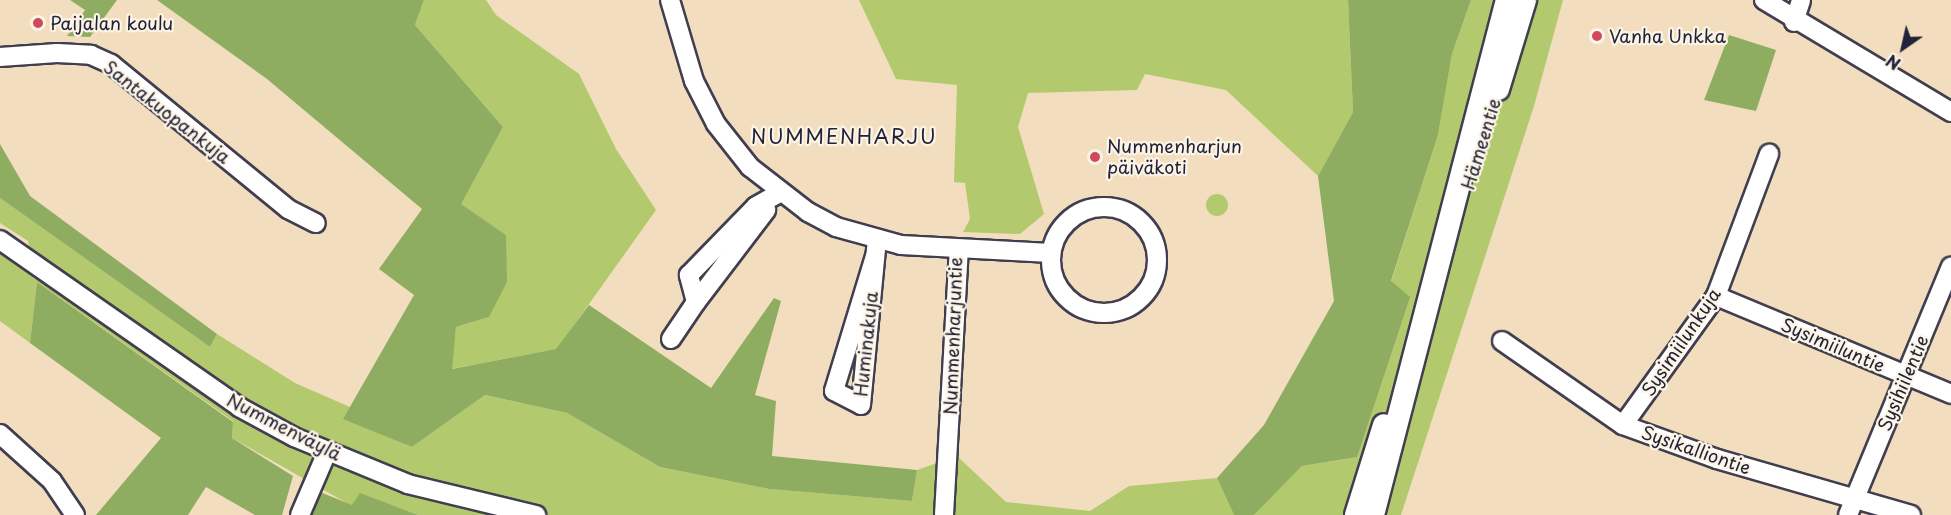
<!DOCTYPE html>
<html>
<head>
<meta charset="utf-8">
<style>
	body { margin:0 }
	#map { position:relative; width:1951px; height:515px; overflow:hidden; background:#f2debf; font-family:"Playpen Sans",sans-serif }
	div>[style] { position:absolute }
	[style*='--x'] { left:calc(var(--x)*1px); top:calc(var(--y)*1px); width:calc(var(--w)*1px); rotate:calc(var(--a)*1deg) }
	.green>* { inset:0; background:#b3c96d }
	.round { border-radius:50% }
	.forest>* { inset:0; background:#8ead60 }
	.roads { filter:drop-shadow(2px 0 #413e4f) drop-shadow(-2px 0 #413e4f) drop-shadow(0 2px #413e4f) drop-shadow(0 -2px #413e4f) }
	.minor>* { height:18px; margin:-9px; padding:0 9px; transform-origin:9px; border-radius:9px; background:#fff }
	.minor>.ring { margin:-9px; padding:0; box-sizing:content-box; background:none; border:18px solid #fff; border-radius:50% }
	.major>* { height:22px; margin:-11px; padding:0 11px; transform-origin:11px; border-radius:11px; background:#fff }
	.dots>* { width:16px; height:16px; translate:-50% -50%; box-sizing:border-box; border:3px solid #fcf5e5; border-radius:50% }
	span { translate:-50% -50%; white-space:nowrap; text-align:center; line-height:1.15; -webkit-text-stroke:4.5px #fcf5e5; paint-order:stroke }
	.poi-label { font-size:18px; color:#22223b }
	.left { translate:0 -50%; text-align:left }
	.street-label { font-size:18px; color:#22223b }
	.neighbourhood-label { font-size:20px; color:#22223b; letter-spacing:1.5px }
	.north { position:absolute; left:1873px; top:18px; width:60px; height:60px; -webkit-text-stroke:4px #fcf5e5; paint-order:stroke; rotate:214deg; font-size:16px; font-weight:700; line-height:24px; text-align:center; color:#22223b }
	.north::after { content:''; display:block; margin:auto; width:21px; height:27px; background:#22223b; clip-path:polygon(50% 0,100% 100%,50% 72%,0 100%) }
</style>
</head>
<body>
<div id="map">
	<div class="green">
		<div style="clip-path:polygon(424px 0,486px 0,496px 15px,579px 74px,616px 149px,656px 210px,557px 349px,451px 369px,456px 327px,489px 317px,506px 235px,460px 204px,503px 127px,415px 25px)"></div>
		<div style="clip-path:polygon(859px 0,1348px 0,1353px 112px,1318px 176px,1226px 90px,1145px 74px,1137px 90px,1028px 93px,1018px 127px,1044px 214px,1020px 234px,963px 232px,970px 219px,965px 183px,954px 182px,957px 85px,896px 79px)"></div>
		<div style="clip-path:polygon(1471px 0,1563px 0,1534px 106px,1401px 515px,1254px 515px,1302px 466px,1357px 457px,1391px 282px,1438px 135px,1452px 54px)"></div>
		<div class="round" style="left:1206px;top:194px;width:22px;height:22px"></div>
		<div style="clip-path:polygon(0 198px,210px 347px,217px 334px,295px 383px,350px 407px,344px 418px,412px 447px,485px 395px,567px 413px,660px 467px,769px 489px,912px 501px,917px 470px,957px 456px,1006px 502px,1090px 511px,1129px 486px,1217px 478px,1234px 515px,418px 515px,360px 494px,352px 506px,232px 438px,233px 421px,37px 282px,30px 343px,0 321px,0 248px,36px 280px,28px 241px,0 223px)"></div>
	</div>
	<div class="forest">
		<div style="clip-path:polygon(70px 0,117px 0,90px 37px,67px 36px,85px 10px)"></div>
		<div style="clip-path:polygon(157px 0,424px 0,415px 25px,503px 127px,461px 204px,506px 235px,507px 282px,489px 317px,456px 327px,452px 369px,556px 349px,589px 305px,711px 388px,774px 298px,781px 301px,755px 395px,776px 401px,772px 456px,917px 470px,912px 501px,769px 489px,660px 467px,567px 413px,485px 395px,412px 447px,343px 419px,414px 295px,379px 269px,422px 209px,267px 79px)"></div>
		<div style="clip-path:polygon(1348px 0,1471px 0,1452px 54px,1438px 135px,1391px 281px,1410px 297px,1357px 457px,1302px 466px,1254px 515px,1234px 515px,1217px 478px,1264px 425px,1334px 301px,1318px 176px,1353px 112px)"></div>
		<div style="clip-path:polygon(1729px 35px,1776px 50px,1756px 111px,1704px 100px)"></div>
		<div style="clip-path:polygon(0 144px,30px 196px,217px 334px,210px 347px,0 198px)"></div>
		<div style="clip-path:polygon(37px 282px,233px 422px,232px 438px,293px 476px,282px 515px,255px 515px,206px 487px,188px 515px,96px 515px,161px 438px,30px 343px)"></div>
		<div style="clip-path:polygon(320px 492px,352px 505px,360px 493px,418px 515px,311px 515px)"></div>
	</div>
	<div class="roads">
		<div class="minor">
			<div style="--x:670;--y:0;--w:84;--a:73.5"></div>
			<div style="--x:694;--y:81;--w:48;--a:62.9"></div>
			<div style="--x:716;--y:124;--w:55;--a:51.7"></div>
			<div style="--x:750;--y:167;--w:73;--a:37.8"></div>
			<div style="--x:808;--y:212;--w:32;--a:28"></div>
			<div style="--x:836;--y:227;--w:67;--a:15.5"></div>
			<div style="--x:901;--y:245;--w:150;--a:3.1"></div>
			<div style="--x:1764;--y:0;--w:218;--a:30.9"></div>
			<div style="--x:1794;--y:22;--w:23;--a:-72"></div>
			<div style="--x:0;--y:57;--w:57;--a:-4"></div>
			<div style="--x:57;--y:53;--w:34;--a:3"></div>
			<div style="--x:91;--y:55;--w:22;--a:24"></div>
			<div style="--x:111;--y:64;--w:229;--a:39.3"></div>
			<div style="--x:288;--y:209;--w:31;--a:27"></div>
			<div class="ring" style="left:1051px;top:207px;width:88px;height:88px"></div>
			<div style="--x:0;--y:240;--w:292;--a:34.9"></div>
			<div style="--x:239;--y:407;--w:63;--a:28.6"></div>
			<div style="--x:294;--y:437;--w:123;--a:22.4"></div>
			<div style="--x:408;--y:484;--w:132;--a:13.6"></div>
			<div style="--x:875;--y:256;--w:141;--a:106.9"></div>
			<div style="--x:834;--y:391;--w:30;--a:27"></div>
			<div style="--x:861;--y:405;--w:166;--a:-84.5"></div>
			<div style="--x:1716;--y:296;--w:255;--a:22.6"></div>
			<div style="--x:696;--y:302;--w:116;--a:-52.7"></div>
			<div style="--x:671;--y:339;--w:45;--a:-56"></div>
			<div style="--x:696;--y:302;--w:28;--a:-105"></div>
			<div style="--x:689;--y:275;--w:96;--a:-45.8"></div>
			<div style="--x:756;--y:206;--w:26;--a:-29"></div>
			<div style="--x:1502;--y:341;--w:147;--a:34.8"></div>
			<div style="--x:1623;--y:425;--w:100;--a:19.9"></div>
			<div style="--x:1717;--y:459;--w:202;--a:16.1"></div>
			<div style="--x:1623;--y:425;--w:159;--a:-54.2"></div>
			<div style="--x:1716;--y:296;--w:152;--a:-69.5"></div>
			<div style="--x:0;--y:434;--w:70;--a:42.1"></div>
			<div style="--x:52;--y:481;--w:41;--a:55.9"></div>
			<div style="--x:300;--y:515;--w:69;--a:-66.8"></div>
			<div style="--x:944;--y:515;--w:266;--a:-86.8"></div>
			<div style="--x:1848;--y:515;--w:269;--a:-67.5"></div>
		</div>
		<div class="major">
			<div style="--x:1498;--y:89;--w:93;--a:-73.1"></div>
			<div style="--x:1356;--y:515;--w:94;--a:-72.7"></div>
			<div style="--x:1373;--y:515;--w:532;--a:-75.42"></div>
		</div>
	</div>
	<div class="dots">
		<div style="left:38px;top:23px;background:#d1495b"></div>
		<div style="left:1597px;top:36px;background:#d1495b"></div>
		<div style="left:1095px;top:157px;background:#d1495b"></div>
	</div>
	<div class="poi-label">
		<span class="left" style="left:50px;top:23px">Paijalan koulu</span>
		<span class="left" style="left:1609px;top:36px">Vanha Unkka</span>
		<span class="left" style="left:1107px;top:157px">Nummenharjun<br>päiväkoti</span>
	</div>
	<div class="street-label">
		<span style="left:167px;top:112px;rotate:38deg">Santakuopankuja</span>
		<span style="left:1481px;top:144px;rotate:-73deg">Hämeentie</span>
		<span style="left:953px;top:336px;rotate:-88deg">Nummenharjuntie</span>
		<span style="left:1681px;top:342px;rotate:-56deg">Sysimiilunkuja</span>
		<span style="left:866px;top:344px;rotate:-84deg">Huminakuja</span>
		<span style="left:1833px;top:345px;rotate:23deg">Sysimiiluntie</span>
		<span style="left:1903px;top:383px;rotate:-67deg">Sysihiilentie</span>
		<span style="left:284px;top:427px;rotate:27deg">Nummenväylä</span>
		<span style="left:1696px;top:450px;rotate:19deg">Sysikalliontie</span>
	</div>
	<div class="neighbourhood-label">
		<span style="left:844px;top:136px">NUMMENHARJU</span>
	</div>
	<div class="north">N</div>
</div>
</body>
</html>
